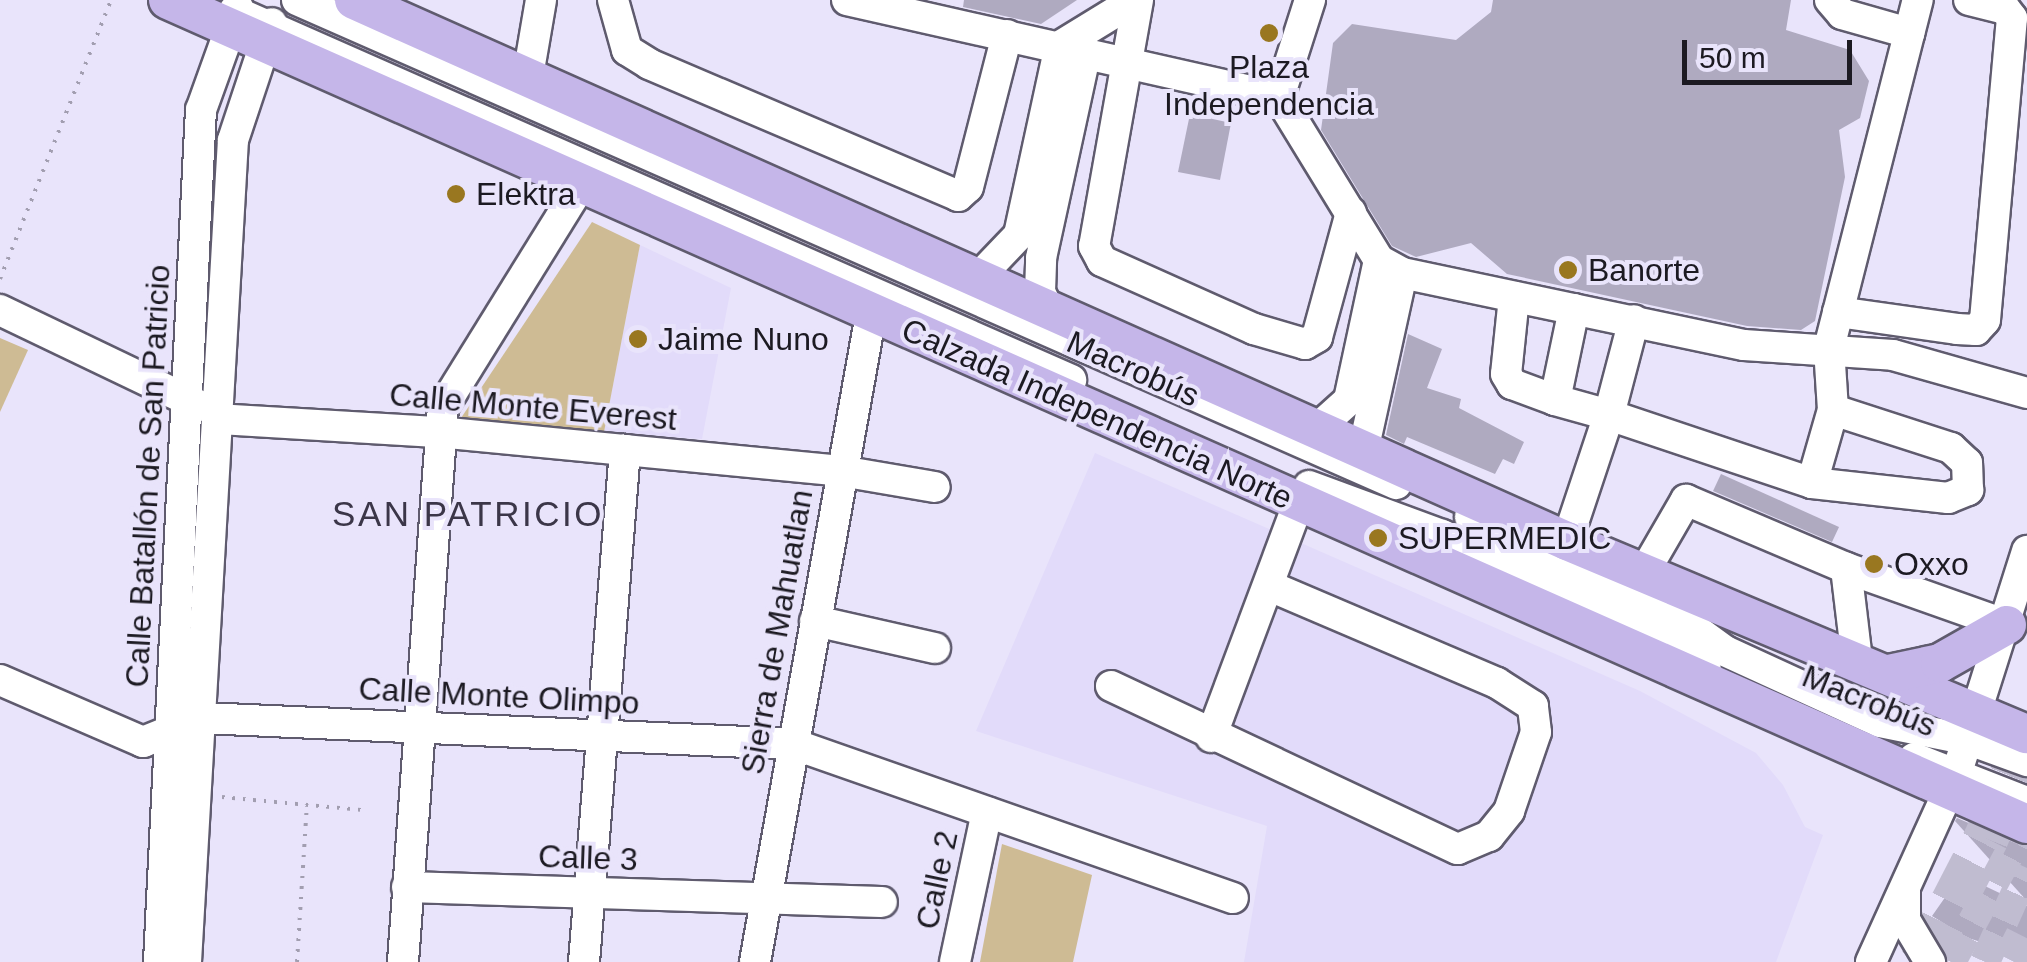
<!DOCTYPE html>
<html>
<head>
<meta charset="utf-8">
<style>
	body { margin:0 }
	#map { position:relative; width:2027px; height:962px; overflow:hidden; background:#e9e4fb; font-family:Arial,sans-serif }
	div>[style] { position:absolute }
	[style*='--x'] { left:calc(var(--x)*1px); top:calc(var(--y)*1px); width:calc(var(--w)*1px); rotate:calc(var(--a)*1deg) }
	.built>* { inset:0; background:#e2dbfa }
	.green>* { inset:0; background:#cebb94 }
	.building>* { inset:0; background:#afaac0 }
	.minor-tunnel>* { height:30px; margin-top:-15px; transform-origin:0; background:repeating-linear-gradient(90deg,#c0bcd0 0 30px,transparent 0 45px) }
	.highway-tunnel>* { height:45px; margin-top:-22.5px; transform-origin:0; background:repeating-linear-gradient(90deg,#c0bcd0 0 45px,transparent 0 67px) }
	.path>* { height:4px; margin-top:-2px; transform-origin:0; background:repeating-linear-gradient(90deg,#a29eb0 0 2.5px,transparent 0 10.5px) }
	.roads { filter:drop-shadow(2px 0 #5f5b6e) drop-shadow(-2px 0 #5f5b6e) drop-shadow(0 2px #5f5b6e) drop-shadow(0 -2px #5f5b6e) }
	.minor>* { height:30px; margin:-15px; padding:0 15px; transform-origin:15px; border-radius:15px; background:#fff }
	.major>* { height:38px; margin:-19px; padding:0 19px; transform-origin:19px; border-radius:19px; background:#c5b6e9 }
	.dots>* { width:28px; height:28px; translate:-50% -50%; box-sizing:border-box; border:5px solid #e9e4fb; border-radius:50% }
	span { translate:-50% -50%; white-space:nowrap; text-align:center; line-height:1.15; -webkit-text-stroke:8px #e9e4fb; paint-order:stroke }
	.poi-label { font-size:32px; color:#1c1a22 }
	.left { translate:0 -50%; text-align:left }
	.street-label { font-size:32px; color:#1c1a22 }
	.neighbourhood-label { font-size:35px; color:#3b3648; letter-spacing:2.5px }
	.scale { position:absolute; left:1682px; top:40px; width:170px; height:45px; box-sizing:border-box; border:5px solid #1c1a22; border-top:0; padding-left:12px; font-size:30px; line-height:35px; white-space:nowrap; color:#1c1a22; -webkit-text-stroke:8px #e9e4fb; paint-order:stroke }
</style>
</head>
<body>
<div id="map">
	<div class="built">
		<div style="clip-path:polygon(640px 245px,731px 288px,702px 439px,604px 432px)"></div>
		<div style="clip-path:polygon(1095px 453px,1640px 691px,1756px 753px,1783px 785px,1805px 827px,1823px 835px,1776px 962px,1244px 962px,1267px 826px,976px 731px)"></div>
	</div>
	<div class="green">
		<div style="clip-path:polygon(592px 222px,640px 245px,604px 432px,457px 424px)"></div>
		<div style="clip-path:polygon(0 338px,28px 350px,0 412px)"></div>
		<div style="clip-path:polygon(1002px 844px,1092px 875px,1073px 962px,980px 962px)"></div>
	</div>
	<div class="building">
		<div style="clip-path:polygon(964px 0,1077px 0,1041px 24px,963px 7px)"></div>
		<div style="clip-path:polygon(1493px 0,1791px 0,1786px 30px,1850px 50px,1869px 81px,1860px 118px,1839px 130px,1845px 177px,1815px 321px,1801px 330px,1747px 326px,1507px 274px,1471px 243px,1416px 257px,1392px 246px,1321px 130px,1333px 43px,1352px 24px,1456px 40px,1491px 12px)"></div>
		<div style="clip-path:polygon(1190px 114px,1231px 123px,1220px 180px,1178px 172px)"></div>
		<div style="clip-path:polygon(1408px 334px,1442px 349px,1427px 388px,1461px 399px,1459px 408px,1524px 442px,1514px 464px,1503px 459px,1495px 474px,1407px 437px,1404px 444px,1386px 435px)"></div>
		<div style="clip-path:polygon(1721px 474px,1839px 527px,1832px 542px,1713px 491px)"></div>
		<div style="clip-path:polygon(1957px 818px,2027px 848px,2027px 901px,1955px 821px)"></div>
		<div style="clip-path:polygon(1949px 869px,2027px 906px,2027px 956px,1968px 938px,1932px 916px,1946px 896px)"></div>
	</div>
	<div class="minor-tunnel">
		<div style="--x:1951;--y:962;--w:160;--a:-61.7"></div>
		<div style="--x:1985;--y:962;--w:103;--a:-65.9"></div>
	</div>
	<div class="highway-tunnel">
		<div style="--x:1922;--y:962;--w:140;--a:-62.7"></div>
		<div style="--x:1986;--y:838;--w:108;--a:-67.7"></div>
		<div style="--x:2015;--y:962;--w:27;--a:-63"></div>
	</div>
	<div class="path">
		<div style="--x:0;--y:279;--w:300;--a:-68.3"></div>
		<div style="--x:222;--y:797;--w:142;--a:5.3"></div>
		<div style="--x:297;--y:962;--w:158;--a:-86.4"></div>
	</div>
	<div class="roads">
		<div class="minor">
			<div style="--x:297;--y:0;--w:1201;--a:23.77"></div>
			<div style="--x:613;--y:0;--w:52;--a:74.4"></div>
			<div style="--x:627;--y:50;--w:26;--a:32"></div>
			<div style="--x:649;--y:64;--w:336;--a:23.1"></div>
			<div style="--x:958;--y:196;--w:13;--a:-42"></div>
			<div style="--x:968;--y:187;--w:157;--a:-75.6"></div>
			<div style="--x:847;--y:0;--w:443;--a:12.7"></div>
			<div style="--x:1279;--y:97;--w:191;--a:58.5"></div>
			<div style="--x:1379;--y:260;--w:26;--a:29"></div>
			<div style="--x:1402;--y:273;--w:349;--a:11.9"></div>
			<div style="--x:1744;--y:345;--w:149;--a:3.8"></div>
			<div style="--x:1893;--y:355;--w:139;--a:15.8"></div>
			<div style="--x:1138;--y:0;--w:250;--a:100.1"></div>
			<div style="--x:1094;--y:246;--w:17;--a:62"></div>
			<div style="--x:1102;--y:261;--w:167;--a:24.1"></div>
			<div style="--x:1254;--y:329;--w:53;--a:16.4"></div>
			<div style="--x:1305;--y:344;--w:14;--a:-30"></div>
			<div style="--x:1317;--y:337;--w:129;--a:-74.7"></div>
			<div style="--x:1830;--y:0;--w:18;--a:49"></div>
			<div style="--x:1842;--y:14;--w:70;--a:15.8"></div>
			<div style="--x:234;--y:11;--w:915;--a:23.79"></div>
			<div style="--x:528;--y:76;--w:77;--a:-80.3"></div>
			<div style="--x:1279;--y:97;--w:102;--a:-72.3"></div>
			<div style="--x:978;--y:278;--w:59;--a:-46.4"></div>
			<div style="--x:1019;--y:235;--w:193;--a:-77.8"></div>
			<div style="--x:1060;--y:46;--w:88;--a:-31.5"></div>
			<div style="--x:1514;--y:297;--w:77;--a:95.9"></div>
			<div style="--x:1506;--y:374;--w:12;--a:59"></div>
			<div style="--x:1512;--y:384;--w:46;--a:20.4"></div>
			<div style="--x:1555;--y:400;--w:93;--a:-78.2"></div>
			<div style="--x:0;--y:310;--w:222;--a:25.6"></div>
			<div style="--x:1049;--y:310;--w:20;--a:-117"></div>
			<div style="--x:1040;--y:292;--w:34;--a:-88"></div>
			<div style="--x:1041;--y:258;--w:211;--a:-77.7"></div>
			<div style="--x:1838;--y:312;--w:120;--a:8.1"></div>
			<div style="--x:1957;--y:329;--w:19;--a:3"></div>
			<div style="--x:1976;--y:330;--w:13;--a:-48"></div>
			<div style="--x:1985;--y:320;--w:303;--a:-84.9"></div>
			<div style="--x:2012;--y:18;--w:11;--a:-128"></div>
			<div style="--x:2005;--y:9;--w:37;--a:-166"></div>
			<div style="--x:1555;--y:400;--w:56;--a:15.5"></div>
			<div style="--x:1609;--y:415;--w:98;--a:-75.3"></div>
			<div style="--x:218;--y:419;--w:220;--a:3.4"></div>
			<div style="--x:438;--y:432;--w:405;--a:5.5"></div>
			<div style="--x:841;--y:471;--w:95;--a:9.7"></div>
			<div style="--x:1318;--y:428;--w:42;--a:-42.1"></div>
			<div style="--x:1349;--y:400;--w:143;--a:-77.9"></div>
			<div style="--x:1363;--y:451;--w:182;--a:-77.6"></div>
			<div style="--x:1812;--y:483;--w:137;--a:6.3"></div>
			<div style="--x:1948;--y:498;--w:22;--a:-22"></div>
			<div style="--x:1968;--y:490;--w:27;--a:-92"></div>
			<div style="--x:1967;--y:463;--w:22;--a:-137"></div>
			<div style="--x:1951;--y:448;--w:124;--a:-162.1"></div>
			<div style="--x:1309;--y:486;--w:142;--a:20.2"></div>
			<div style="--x:1442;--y:535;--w:238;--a:25.1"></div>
			<div style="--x:1658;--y:636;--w:58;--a:34.5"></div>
			<div style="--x:1470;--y:517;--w:221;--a:25.2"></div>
			<div style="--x:1670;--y:611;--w:68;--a:36"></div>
			<div style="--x:1725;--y:651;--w:170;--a:24.6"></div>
			<div style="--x:1880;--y:722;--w:91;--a:11.4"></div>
			<div style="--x:1969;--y:740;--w:62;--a:19.9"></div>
			<div style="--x:1567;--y:541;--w:133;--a:-71.6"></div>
			<div style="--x:1609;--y:415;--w:214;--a:18.5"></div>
			<div style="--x:1812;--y:483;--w:76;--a:-74"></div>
			<div style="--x:1833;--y:410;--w:62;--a:-93.7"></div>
			<div style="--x:1829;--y:348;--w:359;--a:-75.7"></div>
			<div style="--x:1846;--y:568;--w:171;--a:19.5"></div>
			<div style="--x:1646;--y:569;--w:80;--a:-59.9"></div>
			<div style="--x:1686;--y:500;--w:174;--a:23"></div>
			<div style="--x:1846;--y:568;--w:93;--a:83.2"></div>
			<div style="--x:815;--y:621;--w:123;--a:12.7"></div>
			<div style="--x:0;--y:680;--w:156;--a:23.4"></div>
			<div style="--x:143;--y:742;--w:64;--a:-22.1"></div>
			<div style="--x:202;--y:718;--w:592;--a:2.52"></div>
			<div style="--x:793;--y:744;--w:466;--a:19.3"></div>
			<div style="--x:1111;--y:686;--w:383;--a:25.2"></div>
			<div style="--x:1458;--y:849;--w:34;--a:-23"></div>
			<div style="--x:1489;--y:836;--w:32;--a:-51"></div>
			<div style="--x:1509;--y:811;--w:83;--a:-71.1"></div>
			<div style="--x:1536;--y:732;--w:26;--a:-97"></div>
			<div style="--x:1533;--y:706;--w:43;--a:-147.4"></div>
			<div style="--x:1497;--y:683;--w:245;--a:-156.9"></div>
			<div style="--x:1211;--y:737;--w:249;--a:-69.5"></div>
			<div style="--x:1914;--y:758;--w:121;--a:21.3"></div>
			<div style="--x:407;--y:887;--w:475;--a:1.8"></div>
			<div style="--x:1905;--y:889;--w:31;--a:90"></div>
			<div style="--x:1905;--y:920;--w:49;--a:59.2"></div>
			<div style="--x:159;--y:962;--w:853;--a:-87.18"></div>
			<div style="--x:201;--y:110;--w:109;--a:-70.2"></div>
			<div style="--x:186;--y:962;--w:823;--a:-86.73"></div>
			<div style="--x:233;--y:140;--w:123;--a:-71.6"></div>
			<div style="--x:403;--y:962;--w:556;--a:-85.88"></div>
			<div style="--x:443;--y:407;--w:262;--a:-58.2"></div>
			<div style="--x:584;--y:962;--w:514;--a:-85.42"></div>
			<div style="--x:755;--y:962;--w:658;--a:-79.85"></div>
			<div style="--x:955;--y:962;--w:153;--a:-78"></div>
			<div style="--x:1871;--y:962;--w:209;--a:-65.6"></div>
			<div style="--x:1957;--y:772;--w:232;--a:-72.4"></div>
		</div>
		<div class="major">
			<div style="--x:168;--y:0;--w:2033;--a:23.91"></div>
			<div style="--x:354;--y:0;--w:1328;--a:24.04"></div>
			<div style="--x:1567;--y:541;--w:499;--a:22.8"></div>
			<div style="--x:1888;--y:674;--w:53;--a:-11.9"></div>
			<div style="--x:1940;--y:663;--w:77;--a:-29.6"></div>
		</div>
	</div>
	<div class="dots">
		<div style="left:1269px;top:33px;background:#997720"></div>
		<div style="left:456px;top:194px;background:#997720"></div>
		<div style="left:1568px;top:270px;background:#997720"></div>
		<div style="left:638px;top:339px;background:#997720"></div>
		<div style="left:1378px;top:538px;background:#997720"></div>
		<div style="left:1874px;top:564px;background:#997720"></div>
	</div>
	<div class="poi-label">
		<span style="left:1269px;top:86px">Plaza<br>Independencia</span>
		<span class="left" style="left:476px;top:194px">Elektra</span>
		<span class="left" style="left:1588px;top:270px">Banorte</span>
		<span class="left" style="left:658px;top:339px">Jaime Nuno</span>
		<span class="left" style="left:1398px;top:538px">SUPERMEDIC</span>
		<span class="left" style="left:1894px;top:564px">Oxxo</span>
	</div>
	<div class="street-label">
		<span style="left:1133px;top:369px;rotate:24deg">Macrobús</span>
		<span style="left:533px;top:407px;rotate:5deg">Calle Monte Everest</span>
		<span style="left:1097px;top:414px;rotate:24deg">Calzada Independencia Norte</span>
		<span style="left:148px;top:476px;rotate:-87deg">Calle Batallón de San Patricio</span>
		<span style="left:777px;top:632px;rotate:-80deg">Sierra de Mahuatlan</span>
		<span style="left:499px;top:696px;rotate:3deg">Calle Monte Olimpo</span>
		<span style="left:1869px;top:701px;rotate:22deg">Macrobús</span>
		<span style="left:588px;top:858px;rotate:2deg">Calle 3</span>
		<span style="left:937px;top:880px;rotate:-78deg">Calle 2</span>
	</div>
	<div class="neighbourhood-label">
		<span style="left:468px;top:514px">SAN PATRICIO</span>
	</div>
	<div class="scale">50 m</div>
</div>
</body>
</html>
